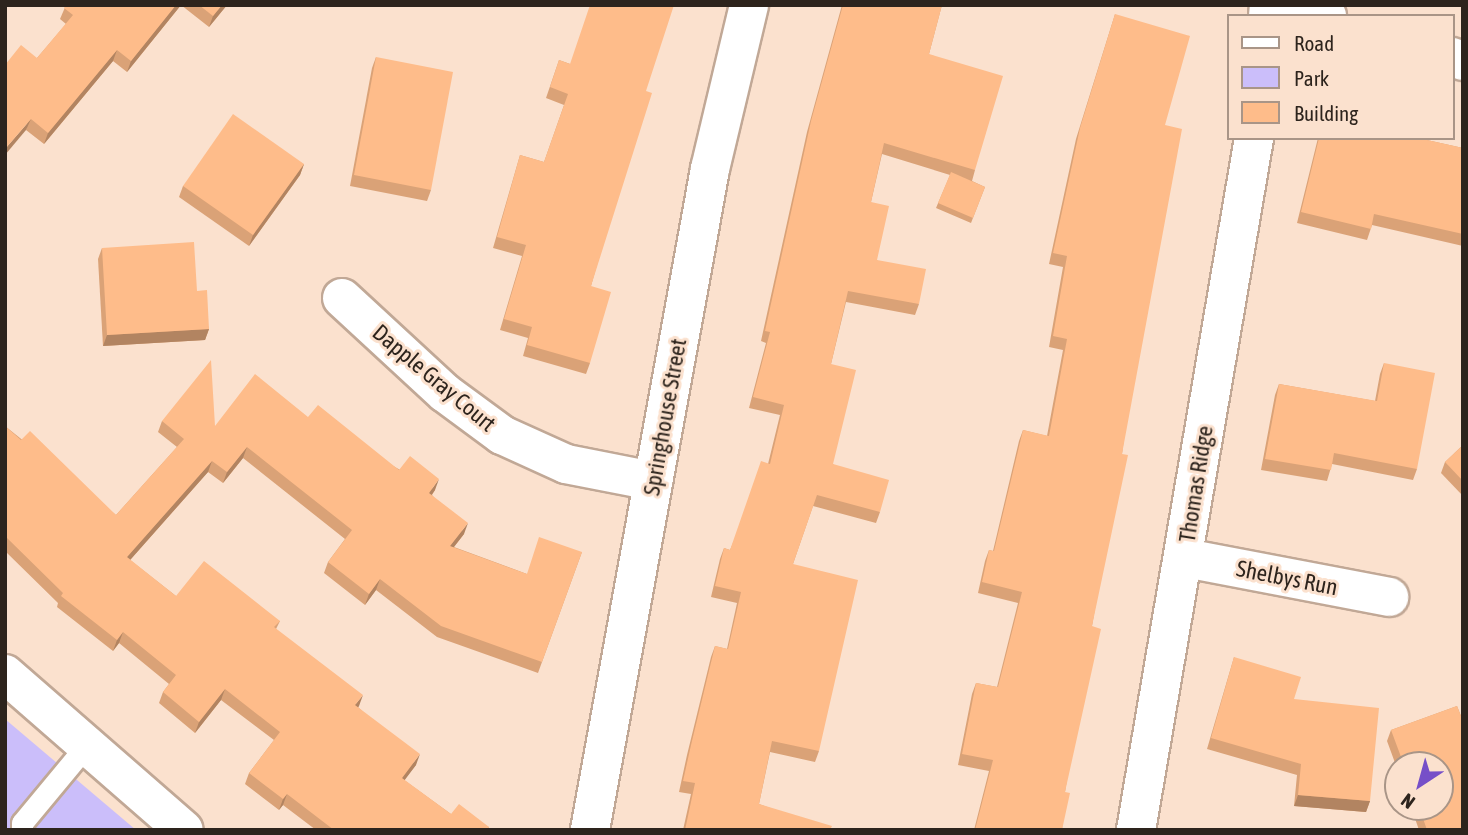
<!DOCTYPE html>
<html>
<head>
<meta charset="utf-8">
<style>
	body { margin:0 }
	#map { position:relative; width:1468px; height:835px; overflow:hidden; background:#fbe1ce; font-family:"Asap Condensed",sans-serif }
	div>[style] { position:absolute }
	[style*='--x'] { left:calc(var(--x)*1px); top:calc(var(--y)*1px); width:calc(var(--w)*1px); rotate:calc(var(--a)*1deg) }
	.green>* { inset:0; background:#cbbefa }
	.roads { filter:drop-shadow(2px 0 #c1a896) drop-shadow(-2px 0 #c1a896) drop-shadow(0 2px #c1a896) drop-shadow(0 -2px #c1a896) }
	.lane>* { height:21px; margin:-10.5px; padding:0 10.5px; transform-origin:10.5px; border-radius:10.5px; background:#fff }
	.street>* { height:38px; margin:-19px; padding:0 19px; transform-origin:19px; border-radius:19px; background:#fff }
	.wall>* { inset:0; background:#daa277 }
	.shaded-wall>* { inset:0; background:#b28461 }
	.building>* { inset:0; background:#febc8a }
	span { translate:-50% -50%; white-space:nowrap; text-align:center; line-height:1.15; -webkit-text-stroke:6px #fbe1ce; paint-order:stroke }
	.street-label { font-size:23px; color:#2d241d }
	.frame { position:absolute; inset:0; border:7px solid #2d241d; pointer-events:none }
	.legend { position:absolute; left:1227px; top:14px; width:228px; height:126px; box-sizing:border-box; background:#fbe1ce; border:2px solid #a99587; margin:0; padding:9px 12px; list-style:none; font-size:21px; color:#2d241d }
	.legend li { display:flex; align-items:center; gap:14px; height:35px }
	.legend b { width:35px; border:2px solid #a99587 }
	.north { position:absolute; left:1384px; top:751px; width:70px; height:70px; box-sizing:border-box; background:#fbe1ce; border:2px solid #a99587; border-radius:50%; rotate:216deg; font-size:19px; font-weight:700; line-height:28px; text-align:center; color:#2d241d }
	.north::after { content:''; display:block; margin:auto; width:24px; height:32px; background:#764fc8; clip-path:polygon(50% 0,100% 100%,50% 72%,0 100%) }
</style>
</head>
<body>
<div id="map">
	<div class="green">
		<div style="clip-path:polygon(5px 719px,136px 830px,5px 830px)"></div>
	</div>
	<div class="roads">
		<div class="lane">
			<div style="--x:22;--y:830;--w:7;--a:-90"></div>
			<div style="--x:22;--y:823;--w:99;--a:-50.3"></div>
		</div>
		<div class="street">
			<div style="--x:1295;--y:5;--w:34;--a:19"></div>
			<div style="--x:1268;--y:16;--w:11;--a:-85"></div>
			<div style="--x:1452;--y:57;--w:12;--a:20"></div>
			<div style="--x:342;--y:298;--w:140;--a:42.7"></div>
			<div style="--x:445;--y:393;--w:71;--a:36.4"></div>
			<div style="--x:502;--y:435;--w:70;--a:24.4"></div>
			<div style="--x:566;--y:464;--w:89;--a:11.1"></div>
			<div style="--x:1185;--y:558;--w:208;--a:10.8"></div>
			<div style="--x:5;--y:674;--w:237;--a:41.1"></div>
			<div style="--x:590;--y:830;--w:672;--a:-79.71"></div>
			<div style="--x:710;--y:169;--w:169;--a:-76.6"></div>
			<div style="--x:1136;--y:830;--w:702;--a:-80.32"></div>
		</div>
	</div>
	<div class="wall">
		<div style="clip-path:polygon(66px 5px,227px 5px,209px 27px,181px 5px,127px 72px,113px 61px,44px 144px,26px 130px,37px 58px,66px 24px,60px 19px)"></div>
		<div style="clip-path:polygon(842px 5px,942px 5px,929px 54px,975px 170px,972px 181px,985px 187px,971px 223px,936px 208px,950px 175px,882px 154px,871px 202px,877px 260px,919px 304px,915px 315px,846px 302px,831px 364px,833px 464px,880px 512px,876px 523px,813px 506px,793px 564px,819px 751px,815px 762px,770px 752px,759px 804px,830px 830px,683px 830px,691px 794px,679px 792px,687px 755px,711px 657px,715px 646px,727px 649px,737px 603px,711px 597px,720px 559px,724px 548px,730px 550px,768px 464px,780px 415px,749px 408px,766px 343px,761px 341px,807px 132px)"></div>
		<div style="clip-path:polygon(1115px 14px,1165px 125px,1122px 454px,1092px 626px,1065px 792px,1062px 830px,974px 830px,989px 771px,958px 765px,972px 694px,976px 683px,997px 687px,1018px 603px,978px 593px,985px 561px,989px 550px,993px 551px,1019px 441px,1023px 430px,1047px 436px,1063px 350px,1049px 347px,1063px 267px,1049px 264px,1076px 139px)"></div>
		<div style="clip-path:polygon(376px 57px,431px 190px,427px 201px,350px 186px,372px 68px)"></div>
		<div style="clip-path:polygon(559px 60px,646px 91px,591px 286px,590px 363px,586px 374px,523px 356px,528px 338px,500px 330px,522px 256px,493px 248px,520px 155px,544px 162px,564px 105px,546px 98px)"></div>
		<div style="clip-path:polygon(1318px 138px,1418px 138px,1463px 148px,1463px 246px,1372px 225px,1367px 240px,1297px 223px)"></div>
		<div style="clip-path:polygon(304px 164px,300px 175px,249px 246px,179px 197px,183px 186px)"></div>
		<div style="clip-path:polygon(102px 248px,197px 291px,209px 329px,205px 340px,103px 346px,98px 259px)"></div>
		<div style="clip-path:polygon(1384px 363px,1417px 469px,1413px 480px,1332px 464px,1327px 481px,1261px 470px,1275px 395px,1279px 384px,1375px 401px,1380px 374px)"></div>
		<div style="clip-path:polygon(308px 417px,435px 490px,432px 495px,464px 534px,454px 547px,527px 574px,582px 552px,538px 673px,437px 637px,376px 590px,365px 605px,324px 573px,328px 562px,345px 539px,243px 458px,223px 483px,208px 472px,130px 560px,176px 596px,280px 621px,276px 629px,359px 706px,358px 707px,416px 765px,404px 780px,451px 814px,489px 827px,487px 830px,316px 830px,283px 805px,279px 810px,245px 784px,249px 773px,274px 740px,221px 700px,195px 733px,159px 703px,163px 692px,169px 684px,119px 643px,113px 651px,57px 607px,58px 603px,5px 551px,5px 426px,116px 515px,177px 447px,158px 432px,162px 421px,215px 426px)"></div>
		<div style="clip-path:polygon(1463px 445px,1463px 496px,1441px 473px,1445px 462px)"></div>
		<div style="clip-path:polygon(1234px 657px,1370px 801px,1366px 812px,1294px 806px,1297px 775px,1207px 749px)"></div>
		<div style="clip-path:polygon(1457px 706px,1463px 721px,1463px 830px,1419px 830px,1411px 807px,1440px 807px,1440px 765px,1398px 765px,1398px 771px,1387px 741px,1391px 730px)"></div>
	</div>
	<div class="shaded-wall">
		<div style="clip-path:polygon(176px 5px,181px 5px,127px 72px,131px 61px)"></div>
		<div style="clip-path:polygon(222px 5px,227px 5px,209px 27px,213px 16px)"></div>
		<div style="clip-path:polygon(117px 50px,113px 61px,44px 144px,48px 133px)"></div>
		<div style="clip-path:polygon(31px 119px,26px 130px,5px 155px,5px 149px)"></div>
		<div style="clip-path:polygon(304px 164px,300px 175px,249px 246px,253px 235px)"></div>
		<div style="clip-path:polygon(209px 329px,205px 340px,103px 346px,107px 335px)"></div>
		<div style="clip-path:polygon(247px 447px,243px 458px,223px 483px,227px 472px)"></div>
		<div style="clip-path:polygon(212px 461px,208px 472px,123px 568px,127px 557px)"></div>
		<div style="clip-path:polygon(439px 479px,435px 490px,425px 504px,429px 493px)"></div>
		<div style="clip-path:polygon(468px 523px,464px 534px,446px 557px,450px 546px)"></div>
		<div style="clip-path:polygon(380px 579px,376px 590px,365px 605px,369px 594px)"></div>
		<div style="clip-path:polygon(123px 632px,119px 643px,113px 651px,117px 640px)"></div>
		<div style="clip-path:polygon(225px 689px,221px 700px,195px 733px,199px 722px)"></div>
		<div style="clip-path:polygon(363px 695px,359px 706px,351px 716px,355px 705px)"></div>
		<div style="clip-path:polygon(420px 754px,416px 765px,398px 789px,402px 778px)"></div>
		<div style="clip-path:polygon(287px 794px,283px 805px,279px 810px,283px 799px)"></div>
		<div style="clip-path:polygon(1298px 795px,1370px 801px,1366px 812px,1294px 806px)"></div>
	</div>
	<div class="building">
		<div style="clip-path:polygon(66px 5px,176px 5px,131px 61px,117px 50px,48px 133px,31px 119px,5px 149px,5px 65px,21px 45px,37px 58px,73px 15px,64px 8px)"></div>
		<div style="clip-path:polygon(199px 5px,222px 5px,213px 16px)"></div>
		<div style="clip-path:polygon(590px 5px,674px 5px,646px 91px,652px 93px,591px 286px,611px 292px,590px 363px,527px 345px,532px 327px,504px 319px,526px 245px,497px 237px,520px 155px,544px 162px,568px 94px,550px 87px,559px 60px,570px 64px)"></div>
		<div style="clip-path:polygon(843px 5px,942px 5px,929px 54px,1003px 76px,975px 170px,884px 143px,871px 202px,889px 206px,877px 260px,926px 269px,919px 304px,848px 291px,831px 364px,856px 370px,833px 464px,889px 480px,880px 512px,817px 495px,793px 564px,858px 580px,819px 751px,772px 741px,759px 804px,832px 826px,830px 830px,685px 830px,695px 783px,683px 781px,691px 745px,715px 646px,728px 649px,741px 592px,715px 586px,724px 548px,730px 550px,761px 461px,770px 464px,784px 405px,753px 397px,770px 332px,765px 331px,811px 121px)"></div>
		<div style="clip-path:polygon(1115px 14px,1190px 36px,1165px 125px,1182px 129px,1122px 454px,1128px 455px,1092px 626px,1101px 629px,1065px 792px,1070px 793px,1062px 830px,975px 830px,993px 760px,962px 754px,976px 683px,998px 687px,1022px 592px,982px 582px,989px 550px,994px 551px,1023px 430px,1049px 436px,1067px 339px,1053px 336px,1067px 256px,1053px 253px,1080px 128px)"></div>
		<div style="clip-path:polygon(376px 57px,453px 72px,431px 190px,354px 175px)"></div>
		<div style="clip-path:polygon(233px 114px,304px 164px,253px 235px,183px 186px)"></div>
		<div style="clip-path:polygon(1319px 138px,1418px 138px,1463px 148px,1463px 234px,1374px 214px,1371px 229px,1301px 212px)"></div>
		<div style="clip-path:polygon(951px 172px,985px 187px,973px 218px,938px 203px)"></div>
		<div style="clip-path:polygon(194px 242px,197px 291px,207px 290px,209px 329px,107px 335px,102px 248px)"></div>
		<div style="clip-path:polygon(211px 360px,215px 426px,255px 374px,308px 417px,318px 405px,399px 470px,410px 456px,439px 479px,429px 493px,468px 523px,450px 546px,527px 574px,539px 537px,582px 552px,542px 662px,441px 626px,380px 579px,369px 594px,328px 562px,352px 530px,247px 447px,227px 472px,212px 461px,127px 557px,176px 596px,204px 561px,280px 621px,274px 627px,363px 695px,355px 705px,420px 754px,402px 778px,451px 814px,459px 804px,489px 827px,486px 830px,334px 830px,287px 794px,283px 799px,249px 773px,280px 732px,225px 689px,199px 722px,163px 692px,176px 675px,123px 632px,117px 640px,61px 596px,63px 593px,5px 536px,5px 426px,21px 440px,30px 431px,116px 515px,184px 439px,162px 421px)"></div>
		<div style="clip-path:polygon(1384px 363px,1435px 373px,1417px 469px,1334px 453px,1331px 470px,1265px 459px,1279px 384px,1377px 401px)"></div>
		<div style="clip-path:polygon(1463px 445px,1463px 481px,1445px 462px)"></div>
		<div style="clip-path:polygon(1234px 657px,1301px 677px,1294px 699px,1379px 708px,1370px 801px,1298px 795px,1301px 764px,1211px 738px)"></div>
		<div style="clip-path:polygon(1457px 706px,1463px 721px,1463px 830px,1427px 830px,1419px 807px,1440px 807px,1440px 765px,1404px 765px,1391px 730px)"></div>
	</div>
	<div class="street-label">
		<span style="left:434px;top:378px;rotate:40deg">Dapple Gray Court</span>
		<span style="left:665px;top:417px;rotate:-80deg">Springhouse Street</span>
		<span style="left:1196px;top:484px;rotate:-81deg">Thomas Ridge</span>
		<span style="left:1287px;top:578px;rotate:11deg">Shelbys Run</span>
	</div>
	<div class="frame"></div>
	<ul class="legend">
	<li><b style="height:9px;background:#fff"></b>Road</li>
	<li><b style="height:19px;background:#cbbefa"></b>Park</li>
	<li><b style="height:19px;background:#febc8a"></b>Building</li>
	</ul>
	<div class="north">N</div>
</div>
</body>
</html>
